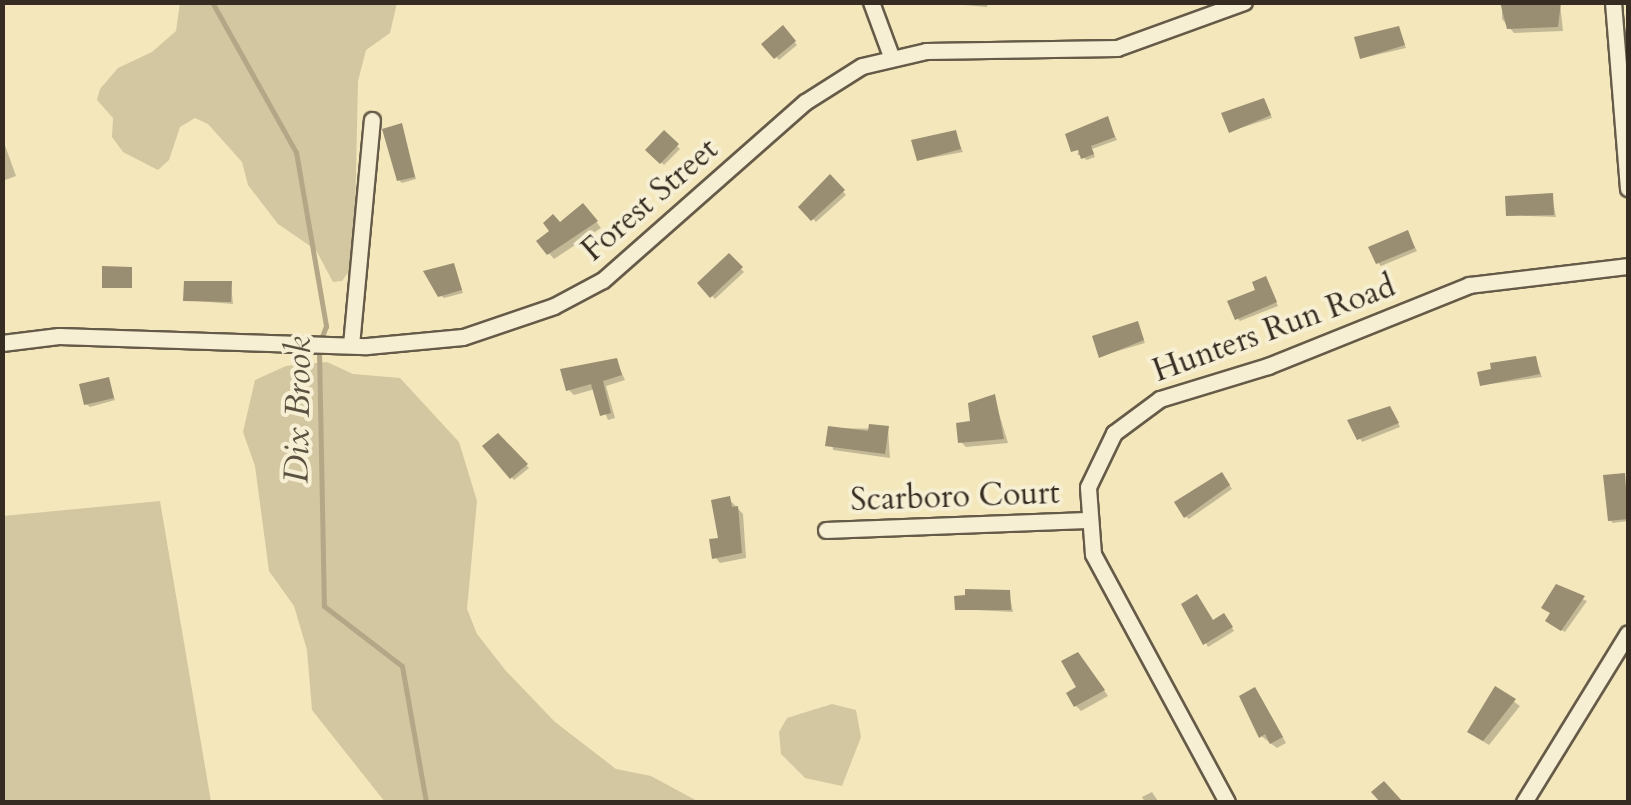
<!DOCTYPE html>
<html>
<head>
<meta charset="utf-8">
<style>
	body { margin:0 }
	#map { position:relative; width:1631px; height:805px; overflow:hidden; background:#f3e7bb; font-family:Cardo,serif }
	div>[style] { position:absolute }
	[style*='--x'] { left:calc(var(--x)*1px); top:calc(var(--y)*1px); width:calc(var(--w)*1px); rotate:calc(var(--a)*1deg) }
	.green>* { inset:0; background:#d3c7a1 }
	.shadow>* { inset:0; background:#0003 }
	.stream>* { height:5px; margin:-2.5px; padding:0 2.5px; transform-origin:2.5px; border-radius:2.5px; background:#b3a787 }
	.building>* { inset:0; background:#998d72 }
	.roads { filter:drop-shadow(2px 0 #665b48) drop-shadow(-2px 0 #665b48) drop-shadow(0 2px #665b48) drop-shadow(0 -2px #665b48) }
	.street>* { height:15px; margin:-7.5px; padding:0 7.5px; transform-origin:7.5px; border-radius:7.5px; background:#f7efd3 }
	span { translate:-50% -50%; white-space:nowrap; text-align:center; line-height:1.15; -webkit-text-stroke:8px #f7efd3; paint-order:stroke }
	.street-label { font-size:32px; color:#372c22 }
	.water-label { font-size:35px; color:#5c5140; font-style:italic }
	.frame { position:absolute; inset:0; border:5px solid #372c22; pointer-events:none }
</style>
</head>
<body>
<div id="map">
	<div class="green">
		<div style="clip-path:polygon(180px 3px,397px 3px,390px 33px,366px 50px,358px 81px,354px 264px,342px 281px,333px 282px,316px 250px,278px 224px,248px 185px,242px 162px,208px 124px,195px 118px,180px 127px,169px 160px,158px 170px,123px 152px,112px 137px,113px 118px,97px 100px,100px 89px,118px 68px,152px 52px,176px 31px)"></div>
		<div style="clip-path:polygon(327px 362px,353px 374px,400px 378px,459px 442px,477px 501px,467px 609px,477px 634px,506px 671px,555px 722px,616px 769px,651px 776px,699px 802px,385px 802px,312px 710px,307px 650px,294px 606px,269px 571px,255px 466px,243px 432px,255px 380px,286px 366px)"></div>
		<div style="clip-path:polygon(160px 501px,211px 802px,3px 802px,3px 516px)"></div>
		<div style="clip-path:polygon(832px 704px,856px 710px,861px 737px,842px 786px,805px 778px,781px 754px,779px 732px,787px 718px)"></div>
	</div>
	<div class="shadow">
		<div style="clip-path:polygon(930px 2px,988px 2px,987px 7px)"></div>
		<div style="clip-path:polygon(1502px 3px,1560px 3px,1563px 31px,1514px 33px,1502px 19px)"></div>
		<div style="clip-path:polygon(783px 28px,797px 45px,779px 60px,764px 44px)"></div>
		<div style="clip-path:polygon(1398px 29px,1406px 48px,1363px 58px)"></div>
		<div style="clip-path:polygon(1266px 104px,1272px 118px,1231px 131px)"></div>
		<div style="clip-path:polygon(1107px 119px,1117px 140px,1092px 149px,1095px 157px,1087px 160px,1077px 154px)"></div>
		<div style="clip-path:polygon(401px 126px,416px 179px,402px 183px,399px 180px)"></div>
		<div style="clip-path:polygon(955px 133px,963px 152px,920px 160px)"></div>
		<div style="clip-path:polygon(664px 134px,680px 149px,664px 165px,648px 150px)"></div>
		<div style="clip-path:polygon(2px 137px,16px 176px,5px 180px,2px 177px)"></div>
		<div style="clip-path:polygon(830px 177px,846px 195px,816px 222px,802px 207px)"></div>
		<div style="clip-path:polygon(1552px 195px,1556px 217px,1508px 215px)"></div>
		<div style="clip-path:polygon(588px 211px,601px 228px,554px 259px,539px 242px)"></div>
		<div style="clip-path:polygon(1407px 233px,1417px 251px,1381px 266px,1378px 263px)"></div>
		<div style="clip-path:polygon(729px 256px,744px 272px,715px 299px,700px 283px)"></div>
		<div style="clip-path:polygon(454px 266px,463px 293px,444px 298px,440px 295px)"></div>
		<div style="clip-path:polygon(1266px 279px,1278px 306px,1240px 321px,1237px 318px)"></div>
		<div style="clip-path:polygon(231px 284px,233px 304px,185px 300px)"></div>
		<div style="clip-path:polygon(1137px 324px,1145px 343px,1101px 356px)"></div>
		<div style="clip-path:polygon(1535px 358px,1542px 377px,1483px 385px)"></div>
		<div style="clip-path:polygon(616px 360px,625px 380px,606px 386px,615px 418px,608px 420px,595px 389px,574px 395px,568px 389px)"></div>
		<div style="clip-path:polygon(108px 380px,115px 400px,90px 407px,86px 404px)"></div>
		<div style="clip-path:polygon(994px 397px,1008px 443px,966px 447px,961px 442px)"></div>
		<div style="clip-path:polygon(1373px 411px,1393px 412px,1400px 427px,1362px 442px,1351px 421px)"></div>
		<div style="clip-path:polygon(830px 428px,888px 429px,890px 458px,833px 450px)"></div>
		<div style="clip-path:polygon(498px 436px,529px 468px,514px 480px,486px 446px)"></div>
		<div style="clip-path:polygon(1624px 475px,1628px 521px,1613px 523px,1610px 520px)"></div>
		<div style="clip-path:polygon(1225px 478px,1232px 489px,1189px 519px,1186px 517px)"></div>
		<div style="clip-path:polygon(729px 499px,743px 514px,746px 558px,720px 563px,715px 557px)"></div>
		<div style="clip-path:polygon(1557px 588px,1587px 601px,1565px 632px,1551px 624px)"></div>
		<div style="clip-path:polygon(1009px 592px,1013px 612px,958px 609px)"></div>
		<div style="clip-path:polygon(1185px 604px,1214px 622px,1227px 619px,1234px 631px,1208px 647px)"></div>
		<div style="clip-path:polygon(1083px 660px,1108px 696px,1081px 711px,1076px 706px)"></div>
		<div style="clip-path:polygon(1496px 689px,1520px 706px,1489px 745px,1476px 737px)"></div>
		<div style="clip-path:polygon(1260px 696px,1286px 743px,1277px 748px,1261px 736px)"></div>
		<div style="clip-path:polygon(1152px 792px,1158px 801px,1166px 802px,1145px 802px,1142px 797px)"></div>
	</div>
	<div class="stream">
		<div style="--x:212;--y:2;--w:172;--a:60.8"></div>
		<div style="--x:296;--y:152;--w:177;--a:80.2"></div>
		<div style="--x:326;--y:326;--w:14;--a:111"></div>
		<div style="--x:319;--y:350;--w:256;--a:88.9"></div>
		<div style="--x:324;--y:606;--w:98;--a:37.6"></div>
		<div style="--x:402;--y:666;--w:138;--a:80"></div>
	</div>
	<div class="building">
		<div style="clip-path:polygon(1500px 2px,1561px 2px,1558px 27px,1507px 29px)"></div>
		<div style="clip-path:polygon(783px 25px,796px 41px,774px 59px,761px 44px)"></div>
		<div style="clip-path:polygon(1399px 26px,1405px 45px,1360px 59px,1354px 37px)"></div>
		<div style="clip-path:polygon(1264px 98px,1271px 115px,1229px 133px,1221px 113px)"></div>
		<div style="clip-path:polygon(1108px 116px,1115px 137px,1091px 146px,1094px 154px,1081px 159px,1078px 150px,1071px 152px,1065px 134px)"></div>
		<div style="clip-path:polygon(402px 123px,415px 177px,397px 181px,382px 129px)"></div>
		<div style="clip-path:polygon(664px 130px,679px 144px,660px 164px,645px 150px)"></div>
		<div style="clip-path:polygon(956px 130px,961px 149px,917px 161px,911px 140px)"></div>
		<div style="clip-path:polygon(830px 174px,845px 190px,811px 221px,798px 207px)"></div>
		<div style="clip-path:polygon(1553px 193px,1554px 215px,1506px 216px,1505px 196px)"></div>
		<div style="clip-path:polygon(583px 203px,598px 221px,547px 255px,536px 241px,549px 231px,543px 223px,553px 214px,560px 222px)"></div>
		<div style="clip-path:polygon(1408px 230px,1415px 248px,1376px 264px,1368px 247px)"></div>
		<div style="clip-path:polygon(729px 253px,743px 267px,710px 298px,697px 283px)"></div>
		<div style="clip-path:polygon(454px 263px,462px 290px,438px 297px,423px 271px)"></div>
		<div style="clip-path:polygon(102px 266px,132px 267px,132px 288px,102px 288px)"></div>
		<div style="clip-path:polygon(1266px 276px,1277px 302px,1235px 320px,1227px 301px,1255px 290px,1252px 282px)"></div>
		<div style="clip-path:polygon(184px 281px,232px 281px,231px 302px,183px 301px)"></div>
		<div style="clip-path:polygon(1138px 321px,1144px 340px,1099px 358px,1092px 336px)"></div>
		<div style="clip-path:polygon(1536px 356px,1540px 374px,1480px 386px,1477px 372px,1491px 369px,1490px 363px)"></div>
		<div style="clip-path:polygon(617px 358px,622px 375px,603px 381px,611px 413px,600px 416px,591px 384px,566px 391px,560px 369px)"></div>
		<div style="clip-path:polygon(109px 377px,114px 398px,84px 405px,79px 384px)"></div>
		<div style="clip-path:polygon(995px 394px,1004px 439px,958px 443px,956px 423px,970px 421px,968px 403px)"></div>
		<div style="clip-path:polygon(1390px 406px,1399px 423px,1357px 440px,1347px 420px)"></div>
		<div style="clip-path:polygon(869px 424px,889px 426px,885px 454px,825px 446px,828px 426px,868px 431px)"></div>
		<div style="clip-path:polygon(498px 433px,528px 464px,510px 479px,482px 446px)"></div>
		<div style="clip-path:polygon(1222px 472px,1230px 485px,1184px 518px,1174px 502px)"></div>
		<div style="clip-path:polygon(1625px 473px,1628px 519px,1608px 521px,1603px 475px)"></div>
		<div style="clip-path:polygon(730px 496px,732px 507px,738px 506px,742px 553px,712px 559px,709px 539px,718px 538px,711px 500px)"></div>
		<div style="clip-path:polygon(1556px 584px,1585px 596px,1561px 631px,1545px 621px,1550px 613px,1541px 608px)"></div>
		<div style="clip-path:polygon(965px 589px,1010px 590px,1011px 610px,955px 610px,954px 596px,965px 595px)"></div>
		<div style="clip-path:polygon(1197px 594px,1213px 620px,1224px 613px,1233px 627px,1203px 645px,1181px 604px)"></div>
		<div style="clip-path:polygon(1078px 652px,1105px 690px,1074px 707px,1066px 693px,1076px 687px,1061px 661px)"></div>
		<div style="clip-path:polygon(1495px 686px,1516px 699px,1483px 741px,1467px 732px)"></div>
		<div style="clip-path:polygon(1255px 687px,1283px 737px,1270px 744px,1265px 734px,1259px 738px,1239px 696px)"></div>
		<div style="clip-path:polygon(1384px 781px,1403px 802px,1380px 802px,1371px 792px)"></div>
	</div>
	<div class="roads">
		<div class="street">
			<div style="--x:871;--y:2;--w:58;--a:69.7"></div>
			<div style="--x:1613;--y:2;--w:187;--a:85.4"></div>
			<div style="--x:2;--y:343;--w:57;--a:-7"></div>
			<div style="--x:59;--y:336;--w:308;--a:1.9"></div>
			<div style="--x:367;--y:346;--w:96;--a:-5.4"></div>
			<div style="--x:463;--y:337;--w:96;--a:-18.8"></div>
			<div style="--x:554;--y:306;--w:55;--a:-28"></div>
			<div style="--x:603;--y:280;--w:269;--a:-41.4"></div>
			<div style="--x:805;--y:102;--w:67;--a:-32.3"></div>
			<div style="--x:862;--y:66;--w:66;--a:-13.2"></div>
			<div style="--x:926;--y:51;--w:191;--a:-0.9"></div>
			<div style="--x:1117;--y:48;--w:135;--a:-19.9"></div>
			<div style="--x:351;--y:345;--w:226;--a:-84.7"></div>
			<div style="--x:826;--y:530;--w:260;--a:-2.2"></div>
			<div style="--x:1227;--y:802;--w:282;--a:-118.4"></div>
			<div style="--x:1093;--y:554;--w:67;--a:-94.3"></div>
			<div style="--x:1088;--y:487;--w:60;--a:-64.3"></div>
			<div style="--x:1114;--y:433;--w:57;--a:-36.5"></div>
			<div style="--x:1160;--y:399;--w:113;--a:-17"></div>
			<div style="--x:1268;--y:366;--w:217;--a:-21.9"></div>
			<div style="--x:1469;--y:285;--w:160;--a:-6.8"></div>
			<div style="--x:1524;--y:802;--w:198;--a:-58.4"></div>
		</div>
	</div>
	<div class="street-label">
		<span style="left:650px;top:200px;rotate:-41deg">Forest Street</span>
		<span style="left:1274px;top:329px;rotate:-20deg">Hunters Run Road</span>
		<span style="left:955px;top:497px;rotate:-2deg">Scarboro Court</span>
	</div>
	<div class="water-label">
		<span style="left:298px;top:410px;rotate:-89deg">Dix Brook</span>
	</div>
	<div class="frame"></div>
</div>
</body>
</html>
